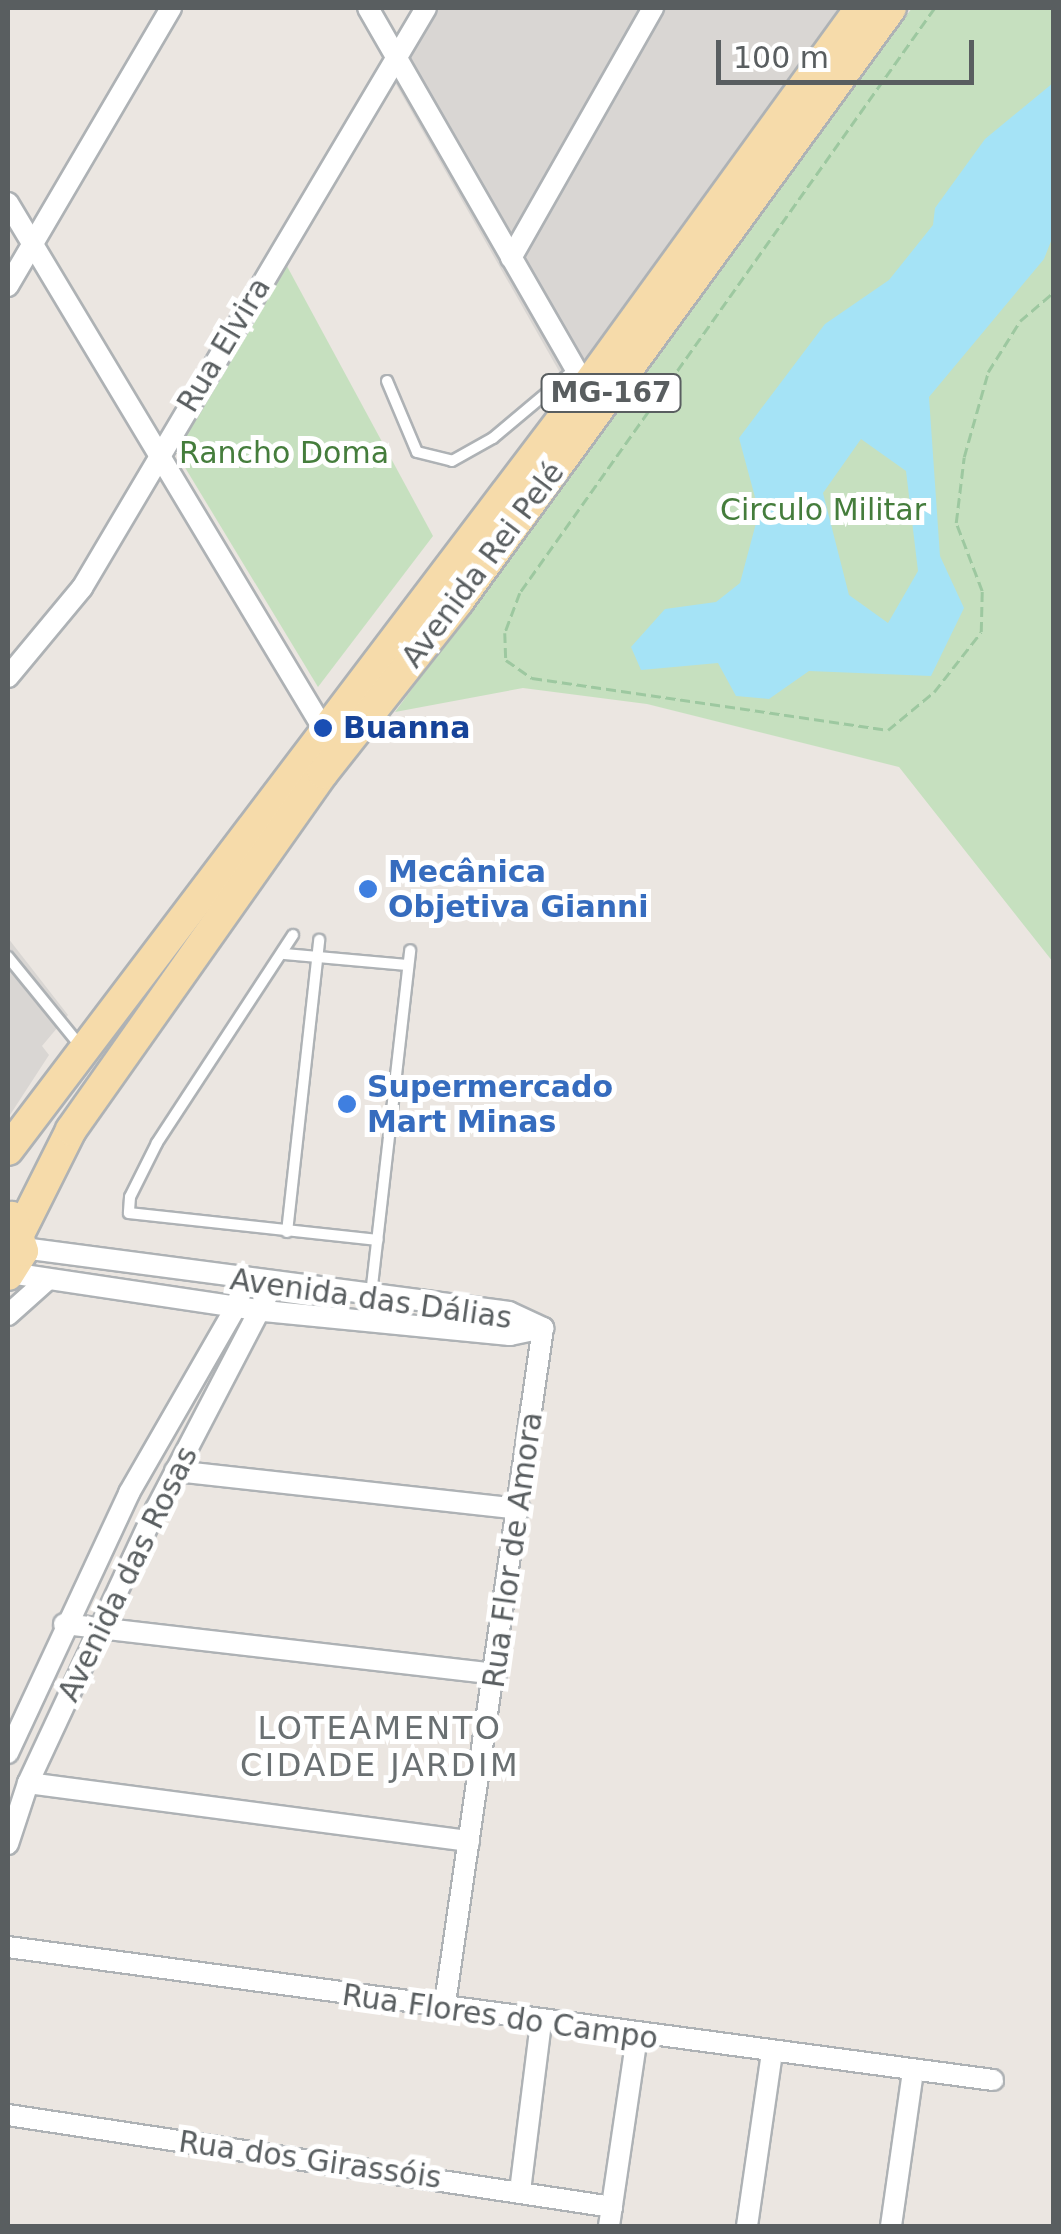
<!DOCTYPE html>
<html>
<head>
<meta charset="utf-8">
<style>
	body { margin:0 }
	#map { position:relative; width:1061px; height:2234px; overflow:hidden; background:#ebe6e1; font-family:"DejaVu Sans",sans-serif }
	div>[style] { position:absolute }
	[style*='--x'] { left:calc(var(--x)*1px); top:calc(var(--y)*1px); width:calc(var(--w)*1px); rotate:calc(var(--a)*1deg) }
	.industrial>* { inset:0; background:#d9d6d3 }
	.green>* { inset:0; background:#c6e0bf }
	.water>* { inset:0; background:#a5e3f6 }
	.path>* { height:2.5px; margin-top:-1.25px; transform-origin:0; background:repeating-linear-gradient(90deg,#9dc8a0 0 10px,transparent 0 15px) }
	.roads { filter:drop-shadow(2px 0 #aeb2b5) drop-shadow(-2px 0 #aeb2b5) drop-shadow(0 2px #aeb2b5) drop-shadow(0 -2px #aeb2b5) }
	.lane>* { height:10px; margin:-5px; padding:0 5px; transform-origin:5px; border-radius:5px; background:#fff }
	.street>* { height:20px; margin:-10px; padding:0 10px; transform-origin:10px; border-radius:10px; background:#fff }
	.primary>* { height:30px; margin:-15px; padding:0 15px; transform-origin:15px; border-radius:15px; background:#f6dbaa }
	.dots>* { width:28px; height:28px; translate:-50% -50%; box-sizing:border-box; border:5px solid #fff; border-radius:50% }
	span { translate:-50% -50%; white-space:nowrap; text-align:center; line-height:1.15; -webkit-text-stroke:10px #fff; paint-order:stroke }
	.shield-label span { padding:2px 8px; background:#fff; border:2px solid; border-radius:8px; -webkit-text-stroke-width:0 }
	.shield-label { font-size:28px; color:#595e60; font-weight:700 }
	.street-label { font-size:30px; color:#595e60 }
	.park-label { font-size:30px; color:#457d3c }
	.transit-label { font-size:30px; color:#164399; font-weight:700 }
	.left { translate:0 -50%; text-align:left }
	.shop-label { font-size:30px; color:#366cbe; font-weight:700 }
	.neighbourhood-label { font-size:32px; color:#6a7072; letter-spacing:2.5px }
	.frame { position:absolute; inset:0; border:10px solid #595e60; pointer-events:none }
	.scale { position:absolute; left:716px; top:40px; width:258px; height:45px; box-sizing:border-box; border:5px solid #595e60; border-top:0; padding-left:12px; font-size:30px; line-height:35px; white-space:nowrap; color:#595e60; -webkit-text-stroke:8px #fff; paint-order:stroke }
</style>
</head>
<body>
<div id="map">
	<div class="industrial">
		<div style="clip-path:polygon(428px 8px,868px 8px,572px 394px,393px 79px)"></div>
		<div style="clip-path:polygon(8px 938px,68px 1015px,42px 1046px,49px 1055px,8px 1118px)"></div>
	</div>
	<div class="green">
		<div style="clip-path:polygon(912px 8px,1053px 8px,1053px 962px,899px 767px,647px 704px,523px 688px,395px 712px)"></div>
		<div style="clip-path:polygon(282px 257px,433px 536px,318px 687px,172px 446px)"></div>
	</div>
	<div class="water">
		<div style="clip-path:polygon(evenodd,1053px 83px,1053px 236px,1044px 259px,929px 397px,940px 556px,964px 608px,931px 676px,809px 671px,769px 699px,736px 696px,718px 663px,641px 670px,631px 647px,665px 609px,716px 602px,740px 583px,759px 512px,739px 438px,825px 324px,889px 280px,933px 225px,935px 208px,985px 139px,1053px 83px,861px 439px,906px 471px,918px 571px,888px 623px,849px 595px,823px 493px,861px 439px)"></div>
	</div>
	<div class="path">
		<div style="--x:935;--y:8;--w:717;--a:125.35"></div>
		<div style="--x:520;--y:593;--w:43;--a:110.6"></div>
		<div style="--x:505;--y:633;--w:27;--a:88"></div>
		<div style="--x:506;--y:660;--w:32;--a:35"></div>
		<div style="--x:532;--y:678;--w:360;--a:8.3"></div>
		<div style="--x:888;--y:730;--w:60;--a:-39.6"></div>
		<div style="--x:934;--y:692;--w:76;--a:-51.9"></div>
		<div style="--x:981;--y:632;--w:41;--a:-88.6"></div>
		<div style="--x:982;--y:591;--w:73;--a:-110.9"></div>
		<div style="--x:956;--y:523;--w:66;--a:-83.1"></div>
		<div style="--x:964;--y:457;--w:88;--a:-74.2"></div>
		<div style="--x:988;--y:372;--w:60;--a:-57.9"></div>
		<div style="--x:1020;--y:321;--w:45;--a:-40.5"></div>
	</div>
	<div class="roads">
		<div class="lane">
			<div style="--x:387;--y:381;--w:77;--a:67.1"></div>
			<div style="--x:417;--y:452;--w:36;--a:14"></div>
			<div style="--x:452;--y:461;--w:47;--a:-29.3"></div>
			<div style="--x:493;--y:438;--w:106;--a:-40"></div>
			<div style="--x:293;--y:935;--w:249;--a:123.2"></div>
			<div style="--x:157;--y:1143;--w:60;--a:116.6"></div>
			<div style="--x:130;--y:1197;--w:16;--a:94"></div>
			<div style="--x:129;--y:1213;--w:250;--a:6.2"></div>
			<div style="--x:284;--y:954;--w:124;--a:5.1"></div>
			<div style="--x:8;--y:957;--w:117;--a:50.9"></div>
			<div style="--x:287;--y:1232;--w:294;--a:-83.7"></div>
			<div style="--x:368;--y:1321;--w:373;--a:-83.5"></div>
		</div>
		<div class="street">
			<div style="--x:368;--y:8;--w:437;--a:60.1"></div>
			<div style="--x:8;--y:203;--w:612;--a:59.04"></div>
			<div style="--x:511;--y:258;--w:288;--a:-60.4"></div>
			<div style="--x:8;--y:286;--w:322;--a:-59.6"></div>
			<div style="--x:8;--y:677;--w:116;--a:-50.3"></div>
			<div style="--x:82;--y:588;--w:674;--a:-59.33"></div>
			<div style="--x:23;--y:1248;--w:490;--a:7.5"></div>
			<div style="--x:509;--y:1312;--w:38;--a:25"></div>
			<div style="--x:10;--y:1273;--w:257;--a:8.5"></div>
			<div style="--x:264;--y:1311;--w:247;--a:5.6"></div>
			<div style="--x:510;--y:1335;--w:34;--a:-12"></div>
			<div style="--x:8;--y:1315;--w:51;--a:-41.8"></div>
			<div style="--x:175;--y:1471;--w:347;--a:6.3"></div>
			<div style="--x:64;--y:1624;--w:435;--a:6.6"></div>
			<div style="--x:8;--y:1753;--w:287;--a:-65"></div>
			<div style="--x:129;--y:1493;--w:215;--a:-60.1"></div>
			<div style="--x:236;--y:1307;--w:26;--a:-72"></div>
			<div style="--x:28;--y:1783;--w:445;--a:7.5"></div>
			<div style="--x:8;--y:1844;--w:64;--a:-71.8"></div>
			<div style="--x:28;--y:1783;--w:302;--a:-65"></div>
			<div style="--x:156;--y:1509;--w:254;--a:-62.5"></div>
			<div style="--x:8;--y:1947;--w:994;--a:7.69"></div>
			<div style="--x:444;--y:2010;--w:689;--a:-81.74"></div>
			<div style="--x:8;--y:2115;--w:611;--a:8.66"></div>
			<div style="--x:520;--y:2191;--w:169;--a:-82.9"></div>
			<div style="--x:609;--y:2226;--w:191;--a:-81.6"></div>
			<div style="--x:747;--y:2226;--w:175;--a:-81.8"></div>
			<div style="--x:891;--y:2226;--w:157;--a:-81.9"></div>
		</div>
		<div class="primary">
			<div style="--x:8;--y:1150;--w:957;--a:-52.85"></div>
			<div style="--x:586;--y:387;--w:468;--a:-54.1"></div>
			<div style="--x:21;--y:1230;--w:112;--a:-63.4"></div>
			<div style="--x:71;--y:1130;--w:437;--a:-54.8"></div>
			<div style="--x:323;--y:773;--w:218;--a:-51.7"></div>
			<div style="--x:458;--y:602;--w:735;--a:-53.91"></div>
			<div style="--x:8;--y:1275;--w:28;--a:-58"></div>
			<div style="--x:23;--y:1251;--w:36;--a:-108"></div>
		</div>
	</div>
	<div class="dots">
		<div style="left:323px;top:728px;background:#1a4fb4"></div>
		<div style="left:368px;top:889px;background:#3f7fe0"></div>
		<div style="left:347px;top:1104px;background:#3f7fe0"></div>
	</div>
	<div class="shield-label">
		<span style="left:611px;top:393px">MG-167</span>
	</div>
	<div class="street-label">
		<span style="left:224px;top:345px;rotate:-59deg">Rua Elvira</span>
		<span style="left:483px;top:565px;rotate:-53deg">Avenida Rei Pelé</span>
		<span style="left:371px;top:1299px;rotate:8deg">Avenida das Dálias</span>
		<span style="left:513px;top:1550px;rotate:-82deg">Rua Flor de Amora</span>
		<span style="left:128px;top:1574px;rotate:-64deg">Avenida das Rosas</span>
		<span style="left:500px;top:2017px;rotate:8deg">Rua Flores do Campo</span>
		<span style="left:310px;top:2160px;rotate:8deg">Rua dos Girassóis</span>
	</div>
	<div class="park-label">
		<span style="left:284px;top:453px">Rancho Doma</span>
		<span style="left:823px;top:510px">Circulo Militar</span>
	</div>
	<div class="transit-label">
		<span class="left" style="left:343px;top:728px">Buanna</span>
	</div>
	<div class="shop-label">
		<span class="left" style="left:388px;top:889px">Mecânica<br>Objetiva Gianni</span>
		<span class="left" style="left:367px;top:1104px">Supermercado<br>Mart Minas</span>
	</div>
	<div class="neighbourhood-label">
		<span style="left:380px;top:1747px">LOTEAMENTO<br>CIDADE JARDIM</span>
	</div>
	<div class="frame"></div>
	<div class="scale">100 m</div>
</div>
</body>
</html>
